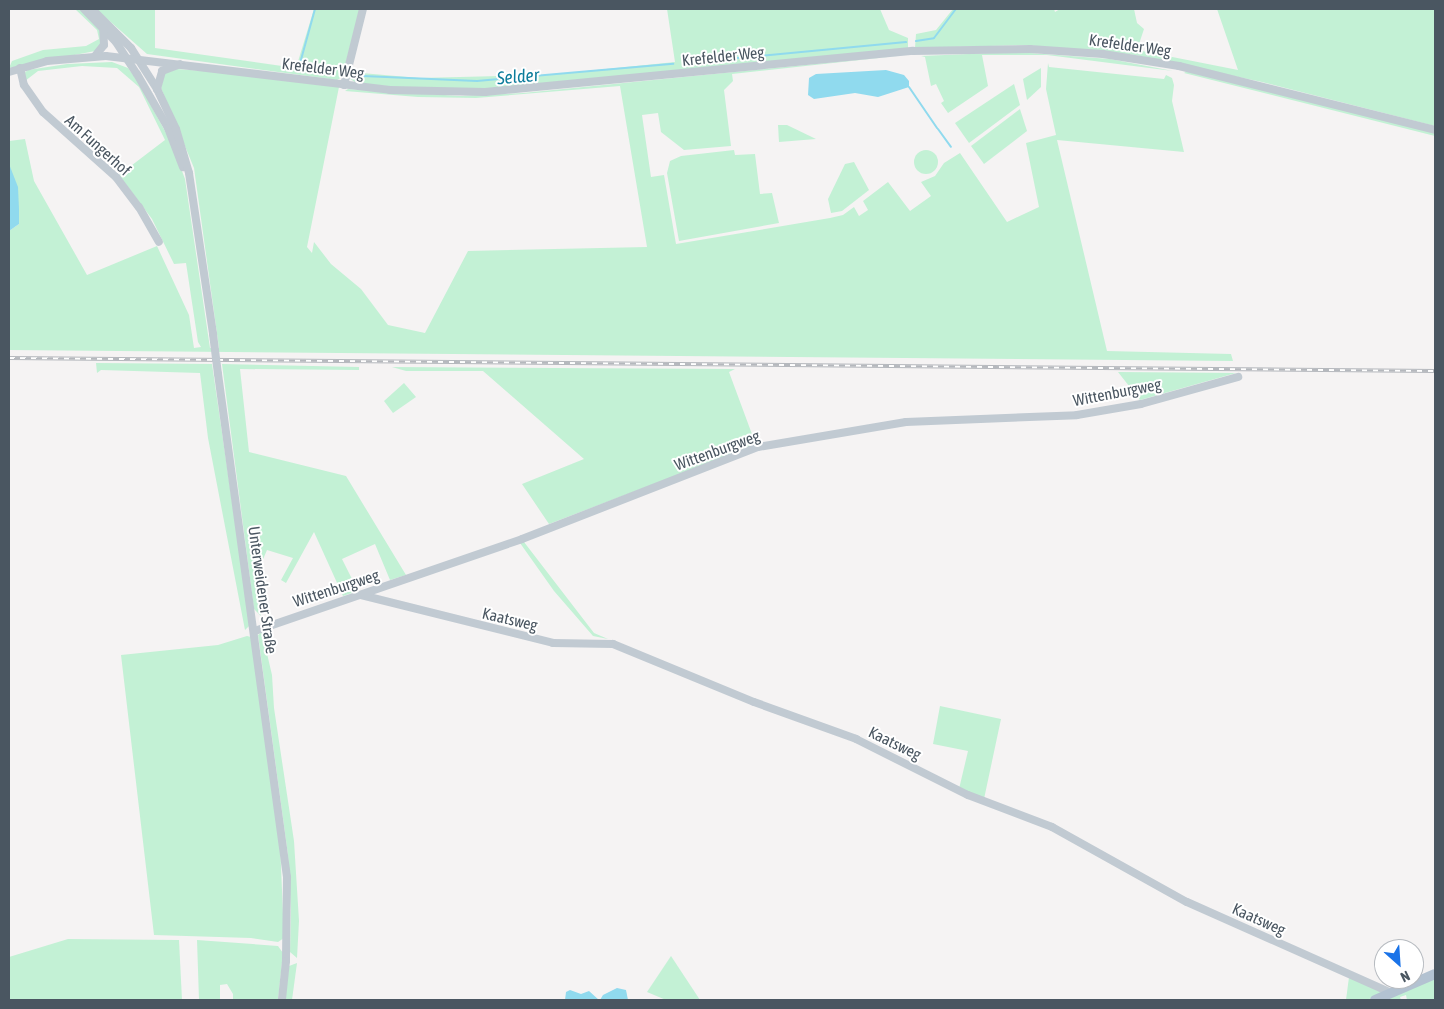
<!DOCTYPE html>
<html>
<head>
<meta charset="utf-8">
<style>
	body { margin:0 }
	#map { position:relative; width:1444px; height:1009px; overflow:hidden; background:#f5f3f3; font-family:"Asap Condensed",sans-serif }
	div>[style] { position:absolute }
	[style*='--x'] { left:calc(var(--x)*1px); top:calc(var(--y)*1px); width:calc(var(--w)*1px); rotate:calc(var(--a)*1deg) }
	.green>* { inset:0; background:#c3f1d5 }
	.round { border-radius:50% }
	.water>* { inset:0; background:#90daee }
	.stream>* { height:2px; margin:-1px; padding:0 1px; transform-origin:1px; border-radius:1px; background:#90daee }
	.minor>* { height:8px; margin:-4px; padding:0 4px; transform-origin:4px; border-radius:4px; background:#c1cad2 }
	.major>* { height:10px; margin:-5px; padding:0 5px; transform-origin:5px; border-radius:5px; background:#b3c2d1 }
	.rail>* { height:4px; margin-top:-2px; transform-origin:0; background:repeating-linear-gradient(90deg,#fff 0 5.5px,#b5b8bd 0 11px); box-sizing:border-box; border-block:1px solid #b5b8bd }
	.minor-bridge>* { height:8px; margin:-4px; padding:0 4px; transform-origin:4px; border-radius:4px; background:#c1cad2 }
	span { translate:-50% -50%; white-space:nowrap; text-align:center; line-height:1.15; -webkit-text-stroke:4px #fff; paint-order:stroke }
	.street-label { font-size:16px; color:#4a5661 }
	.water-label { font-size:18px; color:#0c7c9b; font-style:italic }
	.frame { position:absolute; inset:0; border:10px solid #4a5661; pointer-events:none }
	.north { position:absolute; left:1374px; top:939px; width:50px; height:50px; box-sizing:border-box; background:#fff; border:1px solid #b7bbc0; border-radius:50%; rotate:154deg; font-size:14px; font-weight:700; line-height:20px; text-align:center; color:#4a5661 }
	.north::after { content:''; display:block; margin:auto; width:18px; height:22px; background:#1a73e8; clip-path:polygon(50% 0,100% 100%,50% 72%,0 100%) }
</style>
</head>
<body>
<div id="map">
	<div class="green">
		<div style="clip-path:polygon(75px 9px,82px 9px,101px 29px,104px 40px,95px 51px,9px 68px,12px 61px,43px 50px,86px 46px,99px 39px,97px 30px)"></div>
		<div style="clip-path:polygon(96px 9px,155px 9px,155px 48px,296px 68px,314px 9px,360px 9px,342px 77px,337px 80px,147px 54px)"></div>
		<div style="clip-path:polygon(667px 9px,880px 9px,889px 30px,908px 38px,908px 48px,484px 89px,396px 87px,356px 83px,348px 77px,350px 72px,419px 78px,547px 75px,675px 62px)"></div>
		<div style="clip-path:polygon(953px 9px,1054px 9px,1055px 12px,1060px 9px,1134px 9px,1137px 23px,1144px 29px,1137px 50px,1238px 70px,1217px 9px,1435px 9px,1435px 126px,1262px 82px,1135px 55px,1026px 45px,915px 48px,916px 34px,936px 30px)"></div>
		<div style="clip-path:polygon(1017px 52px,1110px 59px,1173px 71px,1047px 55px,982px 55px,988px 86px,948px 113px,941px 103px,944px 101px,936px 84px,931px 86px,925px 57px,921px 56px)"></div>
		<div style="clip-path:polygon(906px 55px,732px 74px,733px 81px,724px 90px,731px 146px,684px 150px,661px 132px,658px 113px,642px 115px,651px 177px,664px 175px,676px 244px,830px 218px,843px 215px,854px 207px,859px 216px,868px 210px,863px 201px,888px 182px,910px 211px,931px 196px,921px 182px,935px 176px,944px 163px,960px 153px,1007px 222px,1039px 207px,1026px 143px,1056px 135px,1046px 89px,1048px 63px,1049px 67px,1164px 79px,1166px 75px,1172px 78px,1174px 85px,1172px 101px,1184px 152px,1057px 140px,1107px 351px,1231px 354px,1233px 361px,9px 350px,9px 231px,19px 224px,9px 164px,9px 141px,25px 139px,34px 181px,87px 275px,157px 246px,189px 315px,194px 348px,201px 347px,198px 342px,186px 263px,174px 264px,152px 219px,119px 175px,165px 140px,139px 87px,117px 68px,82px 66px,38px 71px,25px 81px,23px 74px,28px 70px,67px 64px,112px 62px,128px 68px,137px 80px,171px 142px,185px 179px,210px 348px,219px 348px,194px 168px,161px 88px,165px 72px,177px 69px,217px 72px,339px 87px,307px 247px,312px 253px,314px 242px,331px 264px,361px 289px,388px 325px,425px 333px,468px 251px,647px 247px,620px 86px,476px 98px,418px 97px,345px 91px,348px 89px,460px 96px,523px 93px)"></div>
		<div style="clip-path:polygon(1041px 68px,1041px 87px,1027px 100px,1023px 79px)"></div>
		<div style="clip-path:polygon(1187px 71px,1435px 133px,1435px 136px,1184px 73px)"></div>
		<div style="clip-path:polygon(1014px 84px,1020px 105px,969px 143px,955px 123px)"></div>
		<div style="clip-path:polygon(1020px 109px,1027px 131px,984px 164px,971px 146px)"></div>
		<div style="clip-path:polygon(778px 125px,787px 125px,816px 139px,779px 142px)"></div>
		<div class="round" style="left:914px;top:150px;width:24px;height:24px"></div>
		<div style="clip-path:polygon(734px 150px,735px 155px,755px 154px,760px 194px,772px 193px,779px 223px,679px 241px,667px 173px,670px 161px,681px 156px)"></div>
		<div style="clip-path:polygon(854px 162px,869px 190px,842px 211px,831px 213px,828px 199px,845px 164px)"></div>
		<div style="clip-path:polygon(96px 363px,212px 364px,250px 625px,245px 630px,208px 438px,200px 373px,101px 370px,97px 373px)"></div>
		<div style="clip-path:polygon(222px 364px,359px 367px,359px 370px,240px 369px,249px 452px,346px 476px,406px 575px,390px 580px,375px 544px,342px 559px,358px 591px,343px 596px,314px 532px,286px 583px,281px 580px,293px 558px,267px 550px,258px 571px,261px 616px,254px 609px)"></div>
		<div style="clip-path:polygon(392px 367px,735px 369px,729px 372px,756px 445px,549px 524px,522px 484px,584px 459px,483px 371px,406px 371px)"></div>
		<div style="clip-path:polygon(1118px 372px,1236px 373px,1140px 400px)"></div>
		<div style="clip-path:polygon(404px 383px,416px 397px,393px 413px,384px 401px)"></div>
		<div style="clip-path:polygon(524px 542px,594px 633px,608px 639px,593px 636px,554px 591px,520px 543px)"></div>
		<div style="clip-path:polygon(262px 632px,272px 675px,274px 708px,294px 841px,299px 921px,297px 958px,290px 952px,291px 909px,288px 855px,258px 635px)"></div>
		<div style="clip-path:polygon(247px 636px,251px 637px,280px 842px,284px 938px,278px 942px,251px 938px,154px 935px,121px 655px,218px 645px)"></div>
		<div style="clip-path:polygon(940px 706px,1001px 719px,984px 799px,959px 789px,968px 751px,933px 744px)"></div>
		<div style="clip-path:polygon(68px 939px,179px 940px,182px 1000px,9px 1000px,9px 957px)"></div>
		<div style="clip-path:polygon(197px 940px,278px 946px,283px 953px,278px 1000px,226px 1000px,233px 1000px,233px 994px,227px 984px,220px 985px,220px 1000px,199px 1000px)"></div>
		<div style="clip-path:polygon(671px 956px,700px 1000px,666px 1000px,647px 992px)"></div>
		<div style="clip-path:polygon(297px 963px,292px 1000px,285px 1000px,289px 966px)"></div>
		<div style="clip-path:polygon(1349px 977px,1381px 990px,1381px 994px,1367px 1000px,1346px 1000px)"></div>
		<div style="clip-path:polygon(1435px 978px,1435px 1000px,1407px 1000px,1406px 995px,1400px 997px,1401px 1000px,1383px 1000px)"></div>
	</div>
	<div class="water">
		<div style="clip-path:polygon(886px 70px,904px 75px,909px 81px,909px 87px,878px 97px,855px 93px,814px 99px,808px 95px,809px 78px,816px 74px)"></div>
		<div style="clip-path:polygon(9px 164px,18px 187px,19px 209px,19px 224px,9px 231px)"></div>
		<div style="clip-path:polygon(617px 988px,626px 990px,628px 1000px,600px 1000px,603px 995px)"></div>
		<div style="clip-path:polygon(570px 990px,581px 994px,589px 991px,599px 1000px,565px 1000px,566px 992px)"></div>
	</div>
	<div class="stream">
		<div style="--x:315;--y:9;--w:60;--a:105.4"></div>
		<div style="--x:299;--y:67;--w:36;--a:9"></div>
		<div style="--x:916;--y:41;--w:18;--a:-9"></div>
		<div style="--x:934;--y:38;--w:36;--a:-53"></div>
		<div style="--x:685;--y:63;--w:222;--a:-5.4"></div>
		<div style="--x:363;--y:76;--w:114;--a:2.5"></div>
		<div style="--x:477;--y:81;--w:197;--a:-5"></div>
		<div style="--x:909;--y:87;--w:50;--a:55.7"></div>
		<div style="--x:938;--y:129;--w:22;--a:54"></div>
	</div>
	<div class="minor">
		<div style="--x:84;--y:9;--w:46;--a:45.9"></div>
		<div style="--x:116;--y:42;--w:38;--a:57"></div>
		<div style="--x:137;--y:74;--w:62;--a:60.1"></div>
		<div style="--x:168;--y:128;--w:42;--a:69"></div>
		<div style="--x:92;--y:9;--w:55;--a:45"></div>
		<div style="--x:131;--y:48;--w:49;--a:57.6"></div>
		<div style="--x:157;--y:89;--w:44;--a:64.6"></div>
		<div style="--x:176;--y:129;--w:46;--a:73.5"></div>
		<div style="--x:189;--y:173;--w:163;--a:81.5"></div>
		<div style="--x:95;--y:56;--w:14;--a:-51"></div>
		<div style="--x:104;--y:45;--w:17;--a:-93"></div>
		<div style="--x:20;--y:68;--w:17;--a:77"></div>
		<div style="--x:24;--y:85;--w:33;--a:55"></div>
		<div style="--x:43;--y:112;--w:98;--a:41.7"></div>
		<div style="--x:116;--y:177;--w:38;--a:53"></div>
		<div style="--x:139;--y:207;--w:40;--a:60.3"></div>
		<div style="--x:9;--y:72;--w:40;--a:-16"></div>
		<div style="--x:47;--y:61;--w:59;--a:-4.8"></div>
		<div style="--x:106;--y:56;--w:286;--a:6.8"></div>
		<div style="--x:390;--y:90;--w:95;--a:1.2"></div>
		<div style="--x:485;--y:92;--w:430;--a:-5.5"></div>
		<div style="--x:913;--y:51;--w:117;--a:-1"></div>
		<div style="--x:1030;--y:49;--w:73;--a:3.9"></div>
		<div style="--x:1103;--y:54;--w:77;--a:9"></div>
		<div style="--x:1179;--y:66;--w:264;--a:14"></div>
		<div style="--x:344;--y:85;--w:78;--a:-76"></div>
		<div style="--x:157;--y:89;--w:19;--a:-74"></div>
		<div style="--x:162;--y:71;--w:19;--a:-21"></div>
		<div style="--x:218;--y:374;--w:508;--a:82.19"></div>
		<div style="--x:287;--y:877;--w:84;--a:90.7"></div>
		<div style="--x:286;--y:961;--w:39;--a:96"></div>
		<div style="--x:361;--y:595;--w:198;--a:14"></div>
		<div style="--x:553;--y:643;--w:60;--a:1"></div>
		<div style="--x:613;--y:644;--w:152;--a:22.4"></div>
		<div style="--x:754;--y:702;--w:109;--a:19.9"></div>
		<div style="--x:856;--y:739;--w:125;--a:26.6"></div>
		<div style="--x:968;--y:795;--w:90;--a:20.9"></div>
		<div style="--x:1052;--y:827;--w:154;--a:29.1"></div>
		<div style="--x:1187;--y:902;--w:223;--a:24"></div>
		<div style="--x:255;--y:631;--w:282;--a:-19"></div>
		<div style="--x:522;--y:539;--w:253;--a:-21.3"></div>
		<div style="--x:758;--y:447;--w:150;--a:-9.6"></div>
		<div style="--x:906;--y:422;--w:171;--a:-2.3"></div>
		<div style="--x:1077;--y:415;--w:65;--a:-9.8"></div>
		<div style="--x:1141;--y:404;--w:101;--a:-15.6"></div>
	</div>
	<div class="major">
		<div style="--x:1375;--y:1000;--w:65;--a:-23.4"></div>
	</div>
	<div class="rail">
		<div style="--x:9;--y:358;--w:1426;--a:0.52"></div>
	</div>
	<div class="minor-bridge">
		<div style="--x:213;--y:334;--w:40;--a:82.9"></div>
	</div>
	<div class="street-label">
		<span style="left:1130px;top:45px;rotate:8deg">Krefelder Weg</span>
		<span style="left:723px;top:56px;rotate:-6deg">Krefelder Weg</span>
		<span style="left:323px;top:68px;rotate:7deg">Krefelder Weg</span>
		<span style="left:98px;top:145px;rotate:42deg">Am Fungerhof</span>
		<span style="left:1117px;top:392px;rotate:-11deg">Wittenburgweg</span>
		<span style="left:717px;top:450px;rotate:-20deg">Wittenburgweg</span>
		<span style="left:336px;top:588px;rotate:-18deg">Wittenburgweg</span>
		<span style="left:263px;top:590px;rotate:82deg">Unterweidener Straße</span>
		<span style="left:510px;top:619px;rotate:13deg">Kaatsweg</span>
		<span style="left:895px;top:743px;rotate:26deg">Kaatsweg</span>
		<span style="left:1259px;top:919px;rotate:24deg">Kaatsweg</span>
	</div>
	<div class="water-label">
		<span style="left:518px;top:77px;rotate:-5deg">Selder</span>
	</div>
	<div class="frame"></div>
	<div class="north">N</div>
</div>
</body>
</html>
